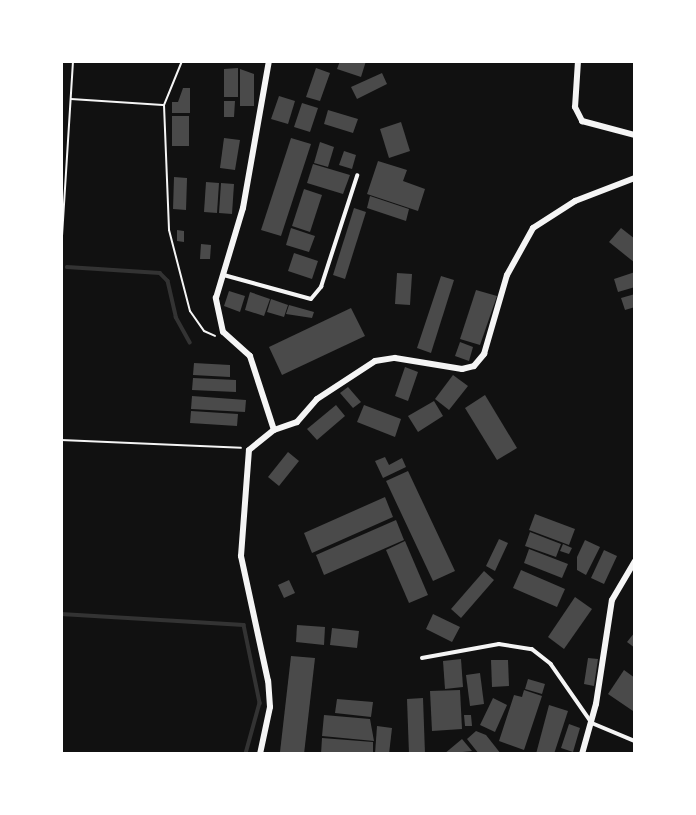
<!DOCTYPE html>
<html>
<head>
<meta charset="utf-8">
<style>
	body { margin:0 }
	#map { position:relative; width:696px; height:815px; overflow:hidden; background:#111; font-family:Inter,sans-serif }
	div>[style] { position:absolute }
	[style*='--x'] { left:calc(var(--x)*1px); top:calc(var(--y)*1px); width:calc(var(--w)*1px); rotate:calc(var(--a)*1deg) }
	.stream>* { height:3.5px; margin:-1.75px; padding:0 1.75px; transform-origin:1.75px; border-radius:1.75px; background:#333 }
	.building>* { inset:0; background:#4a4a4a }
	.path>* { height:2px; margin:-1px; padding:0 1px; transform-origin:1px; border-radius:1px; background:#f5f5f5 }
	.service>* { height:3.5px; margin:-1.75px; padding:0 1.75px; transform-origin:1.75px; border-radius:1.75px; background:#f5f5f5 }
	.minor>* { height:6px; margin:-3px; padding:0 3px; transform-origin:3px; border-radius:3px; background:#f5f5f5 }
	span { translate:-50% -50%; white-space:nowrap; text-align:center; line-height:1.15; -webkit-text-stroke:7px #fff; paint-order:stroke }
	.frame { position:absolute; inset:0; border:63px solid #fff; pointer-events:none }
</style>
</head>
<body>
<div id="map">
	<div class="stream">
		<div style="--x:67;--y:267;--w:93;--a:3.7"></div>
		<div style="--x:160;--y:273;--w:11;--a:45"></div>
		<div style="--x:168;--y:281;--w:37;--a:77"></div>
		<div style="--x:176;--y:317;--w:29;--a:61"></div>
		<div style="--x:61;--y:614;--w:183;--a:3.4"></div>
		<div style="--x:244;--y:625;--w:80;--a:78.4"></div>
		<div style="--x:260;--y:703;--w:53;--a:105.4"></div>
	</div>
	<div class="building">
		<div style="clip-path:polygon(340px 61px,366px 61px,361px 77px,337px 69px)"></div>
		<div style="clip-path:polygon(238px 68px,238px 97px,224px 97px,224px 69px)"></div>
		<div style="clip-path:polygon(316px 68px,330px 73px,320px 101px,306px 97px)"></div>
		<div style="clip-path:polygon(240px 69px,254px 74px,254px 106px,240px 106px)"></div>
		<div style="clip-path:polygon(382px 73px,387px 84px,357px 99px,351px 87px)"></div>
		<div style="clip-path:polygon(183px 88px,190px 88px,190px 113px,172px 113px,172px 102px,178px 102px)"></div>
		<div style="clip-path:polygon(279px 96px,295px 101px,288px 124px,271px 119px)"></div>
		<div style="clip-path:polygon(224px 101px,235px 101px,234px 117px,224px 117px)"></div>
		<div style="clip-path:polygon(302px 103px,318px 108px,310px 132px,294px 127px)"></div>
		<div style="clip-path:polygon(328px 110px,358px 119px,353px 133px,324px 124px)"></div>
		<div style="clip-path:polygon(172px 116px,189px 116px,189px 146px,172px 146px)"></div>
		<div style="clip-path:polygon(401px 122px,410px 151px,389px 158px,380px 129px)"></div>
		<div style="clip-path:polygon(224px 138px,240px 140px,235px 170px,220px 168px)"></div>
		<div style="clip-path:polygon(291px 138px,311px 144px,281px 236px,261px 230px)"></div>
		<div style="clip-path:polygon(320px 142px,334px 147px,328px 167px,314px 163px)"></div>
		<div style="clip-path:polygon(344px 151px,356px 155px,352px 169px,339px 165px)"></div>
		<div style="clip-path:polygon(378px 161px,407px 170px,403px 181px,425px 189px,418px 211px,367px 194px)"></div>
		<div style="clip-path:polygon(313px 164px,350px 175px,343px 194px,307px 183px)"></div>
		<div style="clip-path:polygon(174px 177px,187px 178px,186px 210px,173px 209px)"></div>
		<div style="clip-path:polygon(206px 182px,219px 183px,217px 213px,204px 212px)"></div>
		<div style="clip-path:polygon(221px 183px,234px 184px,232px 214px,219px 213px)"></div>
		<div style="clip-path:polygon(304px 189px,322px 195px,310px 232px,292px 226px)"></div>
		<div style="clip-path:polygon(370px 196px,409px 209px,406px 221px,367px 208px)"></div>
		<div style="clip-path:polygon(354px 208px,366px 212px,345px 279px,333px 275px)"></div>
		<div style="clip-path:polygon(291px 228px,315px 236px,309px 252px,286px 245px)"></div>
		<div style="clip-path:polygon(621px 228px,635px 239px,635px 263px,609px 242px)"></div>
		<div style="clip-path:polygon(177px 230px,184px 231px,184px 242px,177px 241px)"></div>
		<div style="clip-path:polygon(201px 244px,211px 245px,210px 259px,200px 259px)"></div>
		<div style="clip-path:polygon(294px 253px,318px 261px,312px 279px,288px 271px)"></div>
		<div style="clip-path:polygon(635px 272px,635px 287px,618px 292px,614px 279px)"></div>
		<div style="clip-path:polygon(397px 273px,412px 274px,410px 305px,395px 304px)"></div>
		<div style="clip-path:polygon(441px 276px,454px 280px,431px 353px,417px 348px)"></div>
		<div style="clip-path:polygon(476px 290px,497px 296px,480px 345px,460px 339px)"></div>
		<div style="clip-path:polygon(229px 291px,245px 296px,240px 312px,224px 306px)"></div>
		<div style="clip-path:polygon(250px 292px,270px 299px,264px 316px,245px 310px)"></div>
		<div style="clip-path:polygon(635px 294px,635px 307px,625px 310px,621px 298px)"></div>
		<div style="clip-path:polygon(271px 299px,288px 305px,284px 317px,267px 312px)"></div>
		<div style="clip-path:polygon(289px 305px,314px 312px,312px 318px,286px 314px)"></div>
		<div style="clip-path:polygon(351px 308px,365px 336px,282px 375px,269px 347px)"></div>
		<div style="clip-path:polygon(460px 342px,473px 347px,469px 361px,455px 356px)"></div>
		<div style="clip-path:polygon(194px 363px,230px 365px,230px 377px,193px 375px)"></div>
		<div style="clip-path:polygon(405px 367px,418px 372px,408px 401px,395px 396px)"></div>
		<div style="clip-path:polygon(453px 375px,468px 386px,449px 410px,435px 399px)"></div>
		<div style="clip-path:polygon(193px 378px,236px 380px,236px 392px,192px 390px)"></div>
		<div style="clip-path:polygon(348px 387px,361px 402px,353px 408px,340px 393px)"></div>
		<div style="clip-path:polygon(485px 395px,517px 448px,497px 460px,465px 408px)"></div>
		<div style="clip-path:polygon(192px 396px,246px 400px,245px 412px,191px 409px)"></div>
		<div style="clip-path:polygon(434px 401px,443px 416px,418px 432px,408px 416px)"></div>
		<div style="clip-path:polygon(336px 405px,345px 416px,317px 440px,307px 429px)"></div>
		<div style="clip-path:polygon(364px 405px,401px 419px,395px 437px,357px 422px)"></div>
		<div style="clip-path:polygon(191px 411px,238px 414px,237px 426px,190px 423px)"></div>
		<div style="clip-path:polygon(288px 452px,299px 461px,279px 486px,268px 477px)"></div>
		<div style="clip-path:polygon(385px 457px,389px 465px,402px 458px,406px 467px,383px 478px,375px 461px)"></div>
		<div style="clip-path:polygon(408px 471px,455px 571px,433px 581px,386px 481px)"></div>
		<div style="clip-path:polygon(385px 497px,393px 517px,312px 553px,304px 533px)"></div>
		<div style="clip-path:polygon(535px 514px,575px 529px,569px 545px,529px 530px)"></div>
		<div style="clip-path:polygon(396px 520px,404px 540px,324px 575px,316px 555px)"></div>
		<div style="clip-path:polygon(530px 532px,561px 544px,556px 557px,525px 546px)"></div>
		<div style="clip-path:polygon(499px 539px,508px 543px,495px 571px,486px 566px)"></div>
		<div style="clip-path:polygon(585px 540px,600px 547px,586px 575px,577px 570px,577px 557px)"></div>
		<div style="clip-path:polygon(405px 541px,428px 595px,409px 603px,386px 550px)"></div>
		<div style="clip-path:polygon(563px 544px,572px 548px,569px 554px,560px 551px)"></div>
		<div style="clip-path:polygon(529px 549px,568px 564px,562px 578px,524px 563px)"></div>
		<div style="clip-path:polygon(604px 550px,617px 556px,604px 584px,591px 578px)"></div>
		<div style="clip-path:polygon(521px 570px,565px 589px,557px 607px,513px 588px)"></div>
		<div style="clip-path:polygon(484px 571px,494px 580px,461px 618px,451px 609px)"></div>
		<div style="clip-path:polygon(289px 580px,295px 593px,284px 598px,278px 585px)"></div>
		<div style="clip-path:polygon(575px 597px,592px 609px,564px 649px,548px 637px)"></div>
		<div style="clip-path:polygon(433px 614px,460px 627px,452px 642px,426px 629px)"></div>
		<div style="clip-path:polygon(297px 625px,325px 627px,324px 645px,296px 642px)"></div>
		<div style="clip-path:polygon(332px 628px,359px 631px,357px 648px,330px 645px)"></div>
		<div style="clip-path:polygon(635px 632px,635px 648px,627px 642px)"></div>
		<div style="clip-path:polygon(291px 656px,315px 658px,304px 754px,280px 752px)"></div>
		<div style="clip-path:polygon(588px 658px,598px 659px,594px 686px,584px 684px)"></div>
		<div style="clip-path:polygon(461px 659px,463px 687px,445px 689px,443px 661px)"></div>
		<div style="clip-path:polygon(491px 660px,508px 660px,509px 686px,492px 687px)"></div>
		<div style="clip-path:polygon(624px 670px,635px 678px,633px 711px,608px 694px)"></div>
		<div style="clip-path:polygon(480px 673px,484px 704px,470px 706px,466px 675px)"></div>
		<div style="clip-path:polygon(528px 679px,545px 684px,542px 694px,525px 689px)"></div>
		<div style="clip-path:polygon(460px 690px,462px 729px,432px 731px,430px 691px)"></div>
		<div style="clip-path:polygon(524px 690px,542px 696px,524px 750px,499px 741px,514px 695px,522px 697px)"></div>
		<div style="clip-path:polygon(423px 698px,425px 754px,409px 754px,407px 699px)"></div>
		<div style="clip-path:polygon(493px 698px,507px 705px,495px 732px,480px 725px)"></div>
		<div style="clip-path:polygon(337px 699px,373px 702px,371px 717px,335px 713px)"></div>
		<div style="clip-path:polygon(549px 705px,568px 711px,554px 754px,536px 754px)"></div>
		<div style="clip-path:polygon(324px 715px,370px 719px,374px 741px,322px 736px)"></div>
		<div style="clip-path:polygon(464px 715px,471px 715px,472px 726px,465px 726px)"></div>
		<div style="clip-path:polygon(569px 724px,580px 728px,573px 752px,561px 748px)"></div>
		<div style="clip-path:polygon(377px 726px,392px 728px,389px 754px,375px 754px)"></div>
		<div style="clip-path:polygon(476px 731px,486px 735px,501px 754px,479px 754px,467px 739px)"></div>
		<div style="clip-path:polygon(322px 738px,373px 742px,373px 754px,321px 754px)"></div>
		<div style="clip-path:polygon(462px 739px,472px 751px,444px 754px)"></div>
	</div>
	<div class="path">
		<div style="--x:182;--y:61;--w:48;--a:112.2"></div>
		<div style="--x:164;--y:105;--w:125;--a:87.7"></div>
		<div style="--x:169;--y:230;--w:84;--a:75.5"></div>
		<div style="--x:190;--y:311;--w:24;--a:55"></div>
		<div style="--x:204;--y:331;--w:12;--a:24"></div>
		<div style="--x:71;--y:99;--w:92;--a:3.7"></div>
		<div style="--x:61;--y:252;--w:191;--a:-86.4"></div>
		<div style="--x:61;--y:440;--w:180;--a:2.5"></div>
	</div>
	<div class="service">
		<div style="--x:224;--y:275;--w:90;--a:15.4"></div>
		<div style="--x:311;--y:299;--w:16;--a:-50"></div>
		<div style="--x:321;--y:287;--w:117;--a:-72"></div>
		<div style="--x:422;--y:658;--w:78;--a:-10.3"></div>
		<div style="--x:499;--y:644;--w:33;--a:9"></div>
		<div style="--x:532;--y:649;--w:24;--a:38"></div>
		<div style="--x:551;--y:664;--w:72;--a:55.2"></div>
		<div style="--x:592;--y:723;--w:47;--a:22.7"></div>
	</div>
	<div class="minor">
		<div style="--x:578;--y:61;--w:46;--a:93.7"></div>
		<div style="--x:575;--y:107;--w:16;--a:63"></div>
		<div style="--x:582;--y:121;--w:55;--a:14.8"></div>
		<div style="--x:274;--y:430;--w:24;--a:-19"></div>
		<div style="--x:297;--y:422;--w:30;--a:-49"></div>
		<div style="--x:317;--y:399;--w:69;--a:-33.2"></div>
		<div style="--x:375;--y:361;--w:20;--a:-9"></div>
		<div style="--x:395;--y:358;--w:68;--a:9.3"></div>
		<div style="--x:462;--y:369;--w:12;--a:-14"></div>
		<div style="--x:474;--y:366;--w:16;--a:-50"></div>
		<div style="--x:484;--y:354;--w:82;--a:-73.8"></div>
		<div style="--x:507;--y:275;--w:54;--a:-61"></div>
		<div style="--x:533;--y:228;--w:50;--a:-32.7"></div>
		<div style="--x:575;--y:201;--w:64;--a:-21"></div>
		<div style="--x:260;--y:754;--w:48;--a:-78"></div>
		<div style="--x:270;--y:707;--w:26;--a:-94"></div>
		<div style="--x:268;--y:681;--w:128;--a:-102.2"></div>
		<div style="--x:241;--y:556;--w:106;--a:-85.7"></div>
		<div style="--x:249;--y:450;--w:32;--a:-39"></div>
		<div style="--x:274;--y:430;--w:78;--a:-108"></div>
		<div style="--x:250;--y:356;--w:36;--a:-138"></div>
		<div style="--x:223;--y:332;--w:35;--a:-102"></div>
		<div style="--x:216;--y:298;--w:94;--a:-73.3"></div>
		<div style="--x:243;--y:208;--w:149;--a:-80"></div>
		<div style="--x:582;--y:754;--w:52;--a:-74.4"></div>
		<div style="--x:596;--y:704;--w:105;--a:-81.3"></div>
		<div style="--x:612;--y:600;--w:45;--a:-59.5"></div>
	</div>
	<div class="frame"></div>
</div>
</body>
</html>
